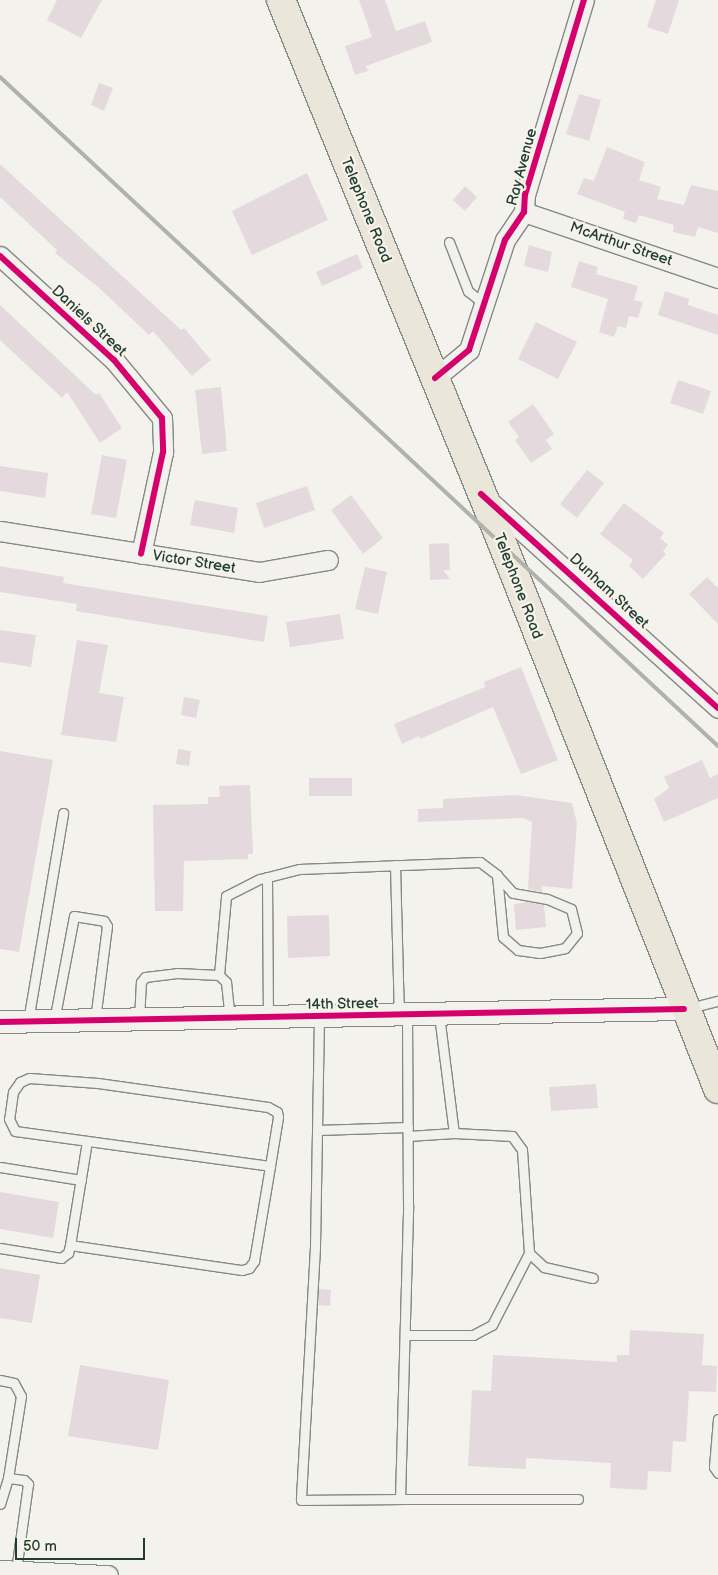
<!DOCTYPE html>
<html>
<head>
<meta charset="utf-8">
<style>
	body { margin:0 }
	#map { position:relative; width:718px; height:1575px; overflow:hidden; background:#f4f2ec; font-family:"Balsamiq Sans",sans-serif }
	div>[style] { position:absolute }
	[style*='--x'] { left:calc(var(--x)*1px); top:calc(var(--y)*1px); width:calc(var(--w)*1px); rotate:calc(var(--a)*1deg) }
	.building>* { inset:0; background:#e4dadd }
	.roads { filter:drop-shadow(1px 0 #848985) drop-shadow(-1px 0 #848985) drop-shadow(0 1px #848985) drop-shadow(0 -1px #848985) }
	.service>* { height:9px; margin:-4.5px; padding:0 4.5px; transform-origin:4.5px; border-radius:4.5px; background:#f2f1ed }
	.minor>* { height:19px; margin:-9.5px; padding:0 9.5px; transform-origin:9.5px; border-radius:9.5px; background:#f2f1ed }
	.tertiary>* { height:22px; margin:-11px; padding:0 11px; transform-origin:11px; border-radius:11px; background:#f2f1ed }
	.primary>* { height:28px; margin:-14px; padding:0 14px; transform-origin:14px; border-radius:14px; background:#ebe6da }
	.rail>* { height:4px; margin:-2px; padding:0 2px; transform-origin:2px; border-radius:2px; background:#b0b2ae }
	.cycleway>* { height:6px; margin:-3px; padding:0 3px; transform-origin:3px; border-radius:3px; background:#d6006c }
	span { translate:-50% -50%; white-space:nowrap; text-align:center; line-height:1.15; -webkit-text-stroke:4.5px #f7f3e8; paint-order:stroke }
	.street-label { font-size:15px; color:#1f3d34 }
	.scale { position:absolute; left:15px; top:1538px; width:130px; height:22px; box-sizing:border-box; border:2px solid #1f3d34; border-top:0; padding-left:6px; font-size:15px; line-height:18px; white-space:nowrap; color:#1f3d34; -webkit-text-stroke:4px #f7f3e8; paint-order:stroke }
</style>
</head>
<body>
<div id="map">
	<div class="building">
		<div style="clip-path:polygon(57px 0,102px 0,81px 38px,47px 20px)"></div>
		<div style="clip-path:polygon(359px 0,385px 0,396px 31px,425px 21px,432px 42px,366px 66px,368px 71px,355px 75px,345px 46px,372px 37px)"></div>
		<div style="clip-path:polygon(656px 0,679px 0,668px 34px,647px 27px)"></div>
		<div style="clip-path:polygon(99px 83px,113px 88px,104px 111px,91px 105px)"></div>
		<div style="clip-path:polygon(579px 94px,601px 100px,589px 141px,566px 134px)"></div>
		<div style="clip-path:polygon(607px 147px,645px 162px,639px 180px,661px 187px,657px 199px,684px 205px,691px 185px,718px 191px,718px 233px,698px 227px,695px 237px,673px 232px,674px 225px,639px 215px,636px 223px,623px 219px,625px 212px,577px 194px,584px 178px,594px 181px)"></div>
		<div style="clip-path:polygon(0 164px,181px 330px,184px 328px,211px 360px,192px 376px,153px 331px,149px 335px,97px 286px,55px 253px,57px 250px,0 197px)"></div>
		<div style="clip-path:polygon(307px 173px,328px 220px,252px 255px,232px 211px)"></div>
		<div style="clip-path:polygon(465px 186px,477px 197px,465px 211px,453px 200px)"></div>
		<div style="clip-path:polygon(529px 245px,552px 252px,548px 272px,524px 266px)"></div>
		<div style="clip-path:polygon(357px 254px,363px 268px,322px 286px,316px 272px)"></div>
		<div style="clip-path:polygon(579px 261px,598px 267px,596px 274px,638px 286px,634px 300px,643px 302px,638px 318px,629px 316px,626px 328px,618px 326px,614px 337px,599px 332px,608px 299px,571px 287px)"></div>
		<div style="clip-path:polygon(665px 291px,689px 299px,688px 305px,718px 315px,718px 335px,658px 315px)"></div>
		<div style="clip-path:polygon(0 305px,96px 395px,99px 393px,122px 428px,100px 443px,67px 392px,62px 398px,0 340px)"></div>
		<div style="clip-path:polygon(536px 322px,577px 342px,558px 379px,518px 359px)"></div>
		<div style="clip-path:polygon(678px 380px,711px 391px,703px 414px,670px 403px)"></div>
		<div style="clip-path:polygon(221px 387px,227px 451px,202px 454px,195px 390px)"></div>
		<div style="clip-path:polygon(533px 404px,554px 434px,546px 440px,552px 449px,531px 463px,515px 440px,519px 437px,508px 422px)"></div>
		<div style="clip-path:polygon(102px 455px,127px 460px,116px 518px,91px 514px)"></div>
		<div style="clip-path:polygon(0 466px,48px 473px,45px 498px,0 491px)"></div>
		<div style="clip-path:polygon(587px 470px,604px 483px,577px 518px,560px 504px)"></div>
		<div style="clip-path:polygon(307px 486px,315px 510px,264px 528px,256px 503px)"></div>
		<div style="clip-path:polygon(351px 495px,383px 538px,363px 554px,331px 510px)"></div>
		<div style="clip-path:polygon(195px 500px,238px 508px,234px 533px,190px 525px)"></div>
		<div style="clip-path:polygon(624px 503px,664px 533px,660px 538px,668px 545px,663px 551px,666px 554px,643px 579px,629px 566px,633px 560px,600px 534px)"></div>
		<div style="clip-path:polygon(449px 543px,450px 570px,443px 570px,450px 579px,430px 580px,429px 544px)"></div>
		<div style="clip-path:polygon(0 566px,64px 577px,63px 583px,268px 616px,264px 642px,76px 611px,77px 604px,0 592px)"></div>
		<div style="clip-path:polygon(365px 567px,387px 572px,378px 614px,355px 609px)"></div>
		<div style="clip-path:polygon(707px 577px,718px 588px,718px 624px,689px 594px)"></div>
		<div style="clip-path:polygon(340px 614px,344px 639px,290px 647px,286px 622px)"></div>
		<div style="clip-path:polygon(0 630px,36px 635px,31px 667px,0 662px)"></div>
		<div style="clip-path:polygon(77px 640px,108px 645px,99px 693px,124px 697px,116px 742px,61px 735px)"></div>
		<div style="clip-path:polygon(521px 667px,558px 760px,521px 774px,493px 707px,420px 739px,419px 736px,402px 744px,394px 724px,485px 687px,484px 682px)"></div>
		<div style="clip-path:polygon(184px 697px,200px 700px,196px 718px,181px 715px)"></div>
		<div style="clip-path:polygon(178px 749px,191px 751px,189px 766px,176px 764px)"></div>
		<div style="clip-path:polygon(0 751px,53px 760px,19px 952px,0 949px)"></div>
		<div style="clip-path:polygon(702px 760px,710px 778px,718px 774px,718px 798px,664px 822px,654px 799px,669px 788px,664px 777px)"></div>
		<div style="clip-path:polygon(309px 778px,352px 778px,352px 796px,309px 796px)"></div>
		<div style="clip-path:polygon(250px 785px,253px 854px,248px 854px,248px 859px,184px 861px,183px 911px,155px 911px,153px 805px,208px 804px,208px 797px,220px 797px,219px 786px)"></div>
		<div style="clip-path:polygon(515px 795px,572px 803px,577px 823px,572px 889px,542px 886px,542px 892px,528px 889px,532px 822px,523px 818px,418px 822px,418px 809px,443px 808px,443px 799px)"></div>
		<div style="clip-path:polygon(527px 902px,544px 905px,546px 927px,516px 930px,514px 904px)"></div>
		<div style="clip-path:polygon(329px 915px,330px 956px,288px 958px,287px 916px)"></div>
		<div style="clip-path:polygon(596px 1084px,598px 1108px,551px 1111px,549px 1087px)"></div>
		<div style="clip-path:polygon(0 1192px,59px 1202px,53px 1238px,0 1229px)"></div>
		<div style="clip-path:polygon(0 1268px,40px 1275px,32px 1323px,0 1318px)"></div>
		<div style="clip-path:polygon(319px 1289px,331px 1290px,330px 1306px,318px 1305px)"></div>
		<div style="clip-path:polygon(630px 1330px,704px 1334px,702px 1365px,717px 1366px,716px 1392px,689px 1391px,686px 1442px,673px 1441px,671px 1472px,648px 1471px,647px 1490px,610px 1488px,611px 1463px,526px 1458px,526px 1469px,468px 1466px,472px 1390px,491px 1391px,493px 1355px,617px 1362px,617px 1355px,629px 1355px)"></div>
		<div style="clip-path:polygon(80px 1365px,169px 1380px,158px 1450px,68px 1436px)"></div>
	</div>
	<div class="roads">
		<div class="service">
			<div style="--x:449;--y:242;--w:53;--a:68.8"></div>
			<div style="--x:468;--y:291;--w:22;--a:39"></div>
			<div style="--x:395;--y:865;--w:150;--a:88.5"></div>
			<div style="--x:267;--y:877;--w:140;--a:89.6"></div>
			<div style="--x:219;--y:975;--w:79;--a:-84.9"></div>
			<div style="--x:226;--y:896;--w:38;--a:-27"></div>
			<div style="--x:260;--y:879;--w:40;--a:-14.4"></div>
			<div style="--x:299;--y:869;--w:181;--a:-2.2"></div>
			<div style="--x:480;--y:862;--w:21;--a:37"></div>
			<div style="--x:497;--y:875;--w:62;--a:84.5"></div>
			<div style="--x:503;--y:937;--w:20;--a:41"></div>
			<div style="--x:518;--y:950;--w:22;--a:8"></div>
			<div style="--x:540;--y:953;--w:25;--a:-11"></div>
			<div style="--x:565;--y:948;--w:19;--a:-51"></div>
			<div style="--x:577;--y:933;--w:25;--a:-104"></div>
			<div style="--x:571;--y:909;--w:26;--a:-157"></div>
			<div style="--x:547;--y:899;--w:35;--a:-170"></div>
			<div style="--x:513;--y:893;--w:24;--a:-132"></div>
			<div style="--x:689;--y:1008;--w:30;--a:-14"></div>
			<div style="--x:439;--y:1015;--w:119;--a:82.8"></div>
			<div style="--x:319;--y:1017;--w:230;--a:91"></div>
			<div style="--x:315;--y:1247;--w:253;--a:93.2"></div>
			<div style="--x:301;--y:1500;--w:99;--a:-0.6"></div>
			<div style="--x:400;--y:1499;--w:294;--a:-88.4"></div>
			<div style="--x:408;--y:1205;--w:189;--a:-90.3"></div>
			<div style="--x:139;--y:1019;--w:37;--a:-87"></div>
			<div style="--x:141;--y:982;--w:6;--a:-51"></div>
			<div style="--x:145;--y:977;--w:32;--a:-7"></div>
			<div style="--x:177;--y:973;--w:42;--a:2.7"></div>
			<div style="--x:219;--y:975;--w:10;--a:45"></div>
			<div style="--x:226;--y:982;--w:36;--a:84"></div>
			<div style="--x:28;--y:1021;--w:211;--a:-80.4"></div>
			<div style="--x:54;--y:1021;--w:107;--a:-79.2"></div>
			<div style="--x:74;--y:916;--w:30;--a:9"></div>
			<div style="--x:104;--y:921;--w:6;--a:59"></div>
			<div style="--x:107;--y:926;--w:95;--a:97.3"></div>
			<div style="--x:318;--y:1130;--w:90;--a:-1.9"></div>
			<div style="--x:408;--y:1136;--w:46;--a:-3.7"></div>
			<div style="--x:454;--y:1133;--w:58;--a:3"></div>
			<div style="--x:512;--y:1136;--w:17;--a:54"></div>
			<div style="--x:522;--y:1150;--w:103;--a:86.1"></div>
			<div style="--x:529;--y:1253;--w:21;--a:43"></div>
			<div style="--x:544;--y:1267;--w:50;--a:12.7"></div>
			<div style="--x:0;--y:1167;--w:82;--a:9.1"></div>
			<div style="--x:70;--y:1245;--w:105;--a:-80.7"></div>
			<div style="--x:0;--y:1248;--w:62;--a:9.3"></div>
			<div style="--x:61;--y:1258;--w:9;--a:-36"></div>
			<div style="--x:68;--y:1253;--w:8;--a:-76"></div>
			<div style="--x:70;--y:1245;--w:174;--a:8.3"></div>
			<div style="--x:242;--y:1270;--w:7;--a:-16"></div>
			<div style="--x:249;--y:1268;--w:9;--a:-54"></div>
			<div style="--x:254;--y:1261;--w:96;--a:-80.4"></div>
			<div style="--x:270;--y:1166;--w:50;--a:-80.7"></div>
			<div style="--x:278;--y:1117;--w:5;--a:-101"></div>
			<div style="--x:277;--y:1112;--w:10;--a:-151"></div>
			<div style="--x:268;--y:1107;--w:172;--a:-172"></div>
			<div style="--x:98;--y:1083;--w:69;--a:-175.9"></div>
			<div style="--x:29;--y:1078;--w:10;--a:156"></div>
			<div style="--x:20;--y:1082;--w:12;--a:125"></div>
			<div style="--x:13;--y:1092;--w:27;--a:98"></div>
			<div style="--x:9;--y:1119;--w:13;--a:63"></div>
			<div style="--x:15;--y:1131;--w:257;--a:7.8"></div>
			<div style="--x:405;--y:1335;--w:68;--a:0"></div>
			<div style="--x:473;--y:1335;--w:21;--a:-28"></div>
			<div style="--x:492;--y:1325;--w:81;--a:-62.8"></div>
			<div style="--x:0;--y:1380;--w:14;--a:12"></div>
			<div style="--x:14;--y:1383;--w:15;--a:62"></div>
			<div style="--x:21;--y:1396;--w:83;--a:99"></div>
			<div style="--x:8;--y:1478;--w:27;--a:107"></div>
			<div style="--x:718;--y:1419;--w:48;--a:94.8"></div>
			<div style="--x:714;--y:1467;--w:7;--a:56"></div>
			<div style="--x:8;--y:1478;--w:16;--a:7"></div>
			<div style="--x:24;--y:1480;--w:6;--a:45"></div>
			<div style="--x:28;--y:1484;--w:88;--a:97.9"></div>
			<div style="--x:400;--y:1499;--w:178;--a:0"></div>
		</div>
		<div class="minor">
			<div style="--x:524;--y:212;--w:205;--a:18.8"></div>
			<div style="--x:0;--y:256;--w:154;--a:42.4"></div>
			<div style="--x:114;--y:360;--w:75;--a:50.4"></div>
			<div style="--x:162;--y:418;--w:34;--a:88"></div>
			<div style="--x:163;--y:452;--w:104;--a:102.2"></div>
			<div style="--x:435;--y:378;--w:44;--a:-39.5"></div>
			<div style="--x:469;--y:350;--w:116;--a:-71.9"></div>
			<div style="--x:505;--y:240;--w:34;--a:-56"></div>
			<div style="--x:524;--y:212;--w:17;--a:-87"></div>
			<div style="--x:525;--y:195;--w:204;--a:-73.2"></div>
			<div style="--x:488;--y:500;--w:310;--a:42.1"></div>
			<div style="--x:0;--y:531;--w:262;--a:9"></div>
			<div style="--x:259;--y:572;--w:70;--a:-9.9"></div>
			<div style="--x:0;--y:1570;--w:108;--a:2.7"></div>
		</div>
		<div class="tertiary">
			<div style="--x:0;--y:1022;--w:684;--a:-1.09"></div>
		</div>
		<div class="primary">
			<div style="--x:281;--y:0;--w:588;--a:67.84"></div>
			<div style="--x:503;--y:545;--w:585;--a:68.44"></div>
		</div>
	</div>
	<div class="rail">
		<div style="--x:0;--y:77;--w:981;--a:42.98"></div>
	</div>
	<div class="cycleway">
		<div style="--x:0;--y:256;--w:154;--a:42.4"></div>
		<div style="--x:114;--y:360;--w:75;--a:50.4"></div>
		<div style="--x:162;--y:418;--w:34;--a:88"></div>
		<div style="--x:163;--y:452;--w:104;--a:102.2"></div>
		<div style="--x:435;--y:378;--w:44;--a:-39.5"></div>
		<div style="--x:469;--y:350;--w:116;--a:-71.9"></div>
		<div style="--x:505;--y:240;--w:34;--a:-56"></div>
		<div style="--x:524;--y:212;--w:17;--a:-87"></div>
		<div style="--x:525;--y:195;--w:204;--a:-73.2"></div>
		<div style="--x:481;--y:494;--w:319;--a:42.1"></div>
		<div style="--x:0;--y:1022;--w:684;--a:-1.09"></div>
	</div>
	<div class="street-label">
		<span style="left:522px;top:167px;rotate:-75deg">Ray Avenue</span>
		<span style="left:366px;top:210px;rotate:68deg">Telephone Road</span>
		<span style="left:621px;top:244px;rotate:19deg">McArthur Street</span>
		<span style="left:89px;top:321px;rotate:43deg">Daniels Street</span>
		<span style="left:194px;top:562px;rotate:9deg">Victor Street</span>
		<span style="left:518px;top:586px;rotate:69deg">Telephone Road</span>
		<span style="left:609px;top:591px;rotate:43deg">Dunham Street</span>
		<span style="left:342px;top:1004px;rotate:-1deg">14th Street</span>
	</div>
	<div class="scale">50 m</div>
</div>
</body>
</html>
